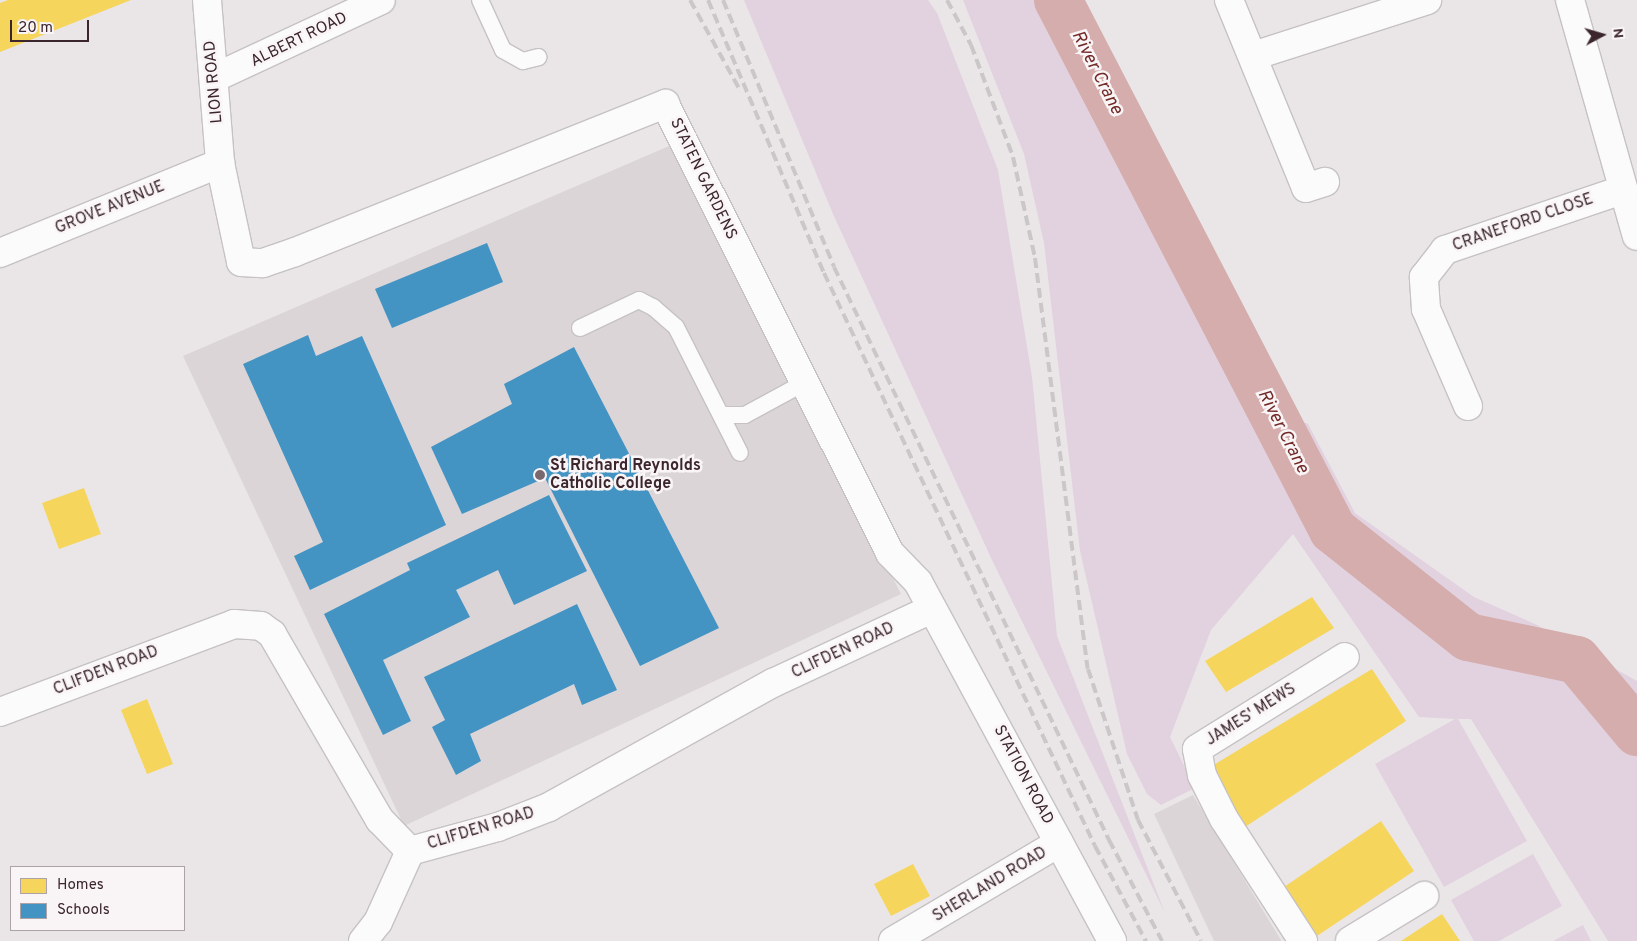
<!DOCTYPE html>
<html>
<head>
<meta charset="utf-8">
<style>
	body { margin:0 }
	#map { position:relative; width:1637px; height:941px; overflow:hidden; background:#eae6e8; font-family:Overpass,sans-serif }
	div>[style] { position:absolute }
	[style*='--x'] { left:calc(var(--x)*1px); top:calc(var(--y)*1px); width:calc(var(--w)*1px); rotate:calc(var(--a)*1deg) }
	.built>* { inset:0; background:#dbd5d8 }
	.green>* { inset:0; background:#e2d1df }
	.homes>* { inset:0; background:#f6d55c }
	.schools>* { inset:0; background:#4393c3 }
	.river>* { height:48px; margin:-24px; padding:0 24px; transform-origin:24px; border-radius:24px; background:#d4adac }
	.roads { filter:drop-shadow(1px 0 #c6c2c4) drop-shadow(-1px 0 #c6c2c4) drop-shadow(0 1px #c6c2c4) drop-shadow(0 -1px #c6c2c4) }
	.lane>* { height:16px; margin:-8px; padding:0 8px; transform-origin:8px; border-radius:8px; background:#fcfbfc }
	.street>* { height:28px; margin:-14px; padding:0 14px; transform-origin:14px; border-radius:14px; background:#fcfbfc }
	.rail>* { height:4px; margin-top:-2px; transform-origin:0; background:repeating-linear-gradient(90deg,#cbc7c9 0 10px,transparent 0 15px) }
	.dots>* { width:14px; height:14px; translate:-50% -50%; box-sizing:border-box; border:2px solid #f9f5f7; border-radius:50% }
	span { translate:-50% -50%; white-space:nowrap; text-align:center; line-height:1.15; -webkit-text-stroke:5px #f9f5f7; paint-order:stroke }
	.street-label { font-size:16px; color:#3c262e }
	.poi-label { font-size:16px; color:#3c262e; font-weight:700 }
	.left { translate:0 -50%; text-align:left }
	.water-label { font-size:18px; color:#722926; font-style:italic }
	.legend { position:absolute; left:10px; top:866px; width:175px; height:65px; box-sizing:border-box; background:#f9f5f7; border:1px solid #ada2a7; margin:0; padding:6px 9px; list-style:none; font-size:15px; color:#3c262e }
	.legend li { display:flex; align-items:center; gap:10px; height:25px }
	.legend b { width:25px; border:1px solid #ada2a7 }
	.north { position:absolute; left:1577px; top:10px; width:50px; height:50px; -webkit-text-stroke:4px #f9f5f7; paint-order:stroke; rotate:84deg; font-size:14px; font-weight:700; line-height:20px; text-align:center; color:#3c262e }
	.north::after { content:''; display:block; margin:auto; width:18px; height:22px; background:#3c262e; clip-path:polygon(50% 0,100% 100%,50% 72%,0 100%) }
	.scale { position:absolute; left:10px; top:20px; width:79px; height:22px; box-sizing:border-box; border:2px solid #3c262e; border-top:0; padding-left:6px; font-size:15px; line-height:18px; white-space:nowrap; color:#3c262e; -webkit-text-stroke:4px #f9f5f7; paint-order:stroke }
</style>
</head>
<body>
<div id="map">
	<div class="built">
		<div style="clip-path:polygon(676px 143px,901px 594px,404px 826px,183px 356px)"></div>
		<div style="clip-path:polygon(1193px 795px,1281px 940px,1281px 941px,1214px 941px,1154px 814px)"></div>
	</div>
	<div class="green">
		<div style="clip-path:polygon(744px 0,928px 0,937px 13px,998px 170px,1032px 377px,1057px 636px,1165px 913px,992px 560px,833px 214px)"></div>
		<div style="clip-path:polygon(963px 0,1047px 0,1262px 406px,1308px 424px,1355px 513px,1474px 597px,1537px 625px,1637px 681px,1637px 941px,1608px 941px,1471px 719px,1458px 719px,1527px 841px,1444px 887px,1375px 764px,1455px 719px,1419px 717px,1293px 534px,1211px 630px,1170px 737px,1195px 788px,1161px 805px,1147px 794px,1127px 754px,1080px 551px,1044px 243px,1024px 154px)"></div>
		<div style="clip-path:polygon(1533px 854px,1562px 906px,1499px 941px,1474px 941px,1451px 900px)"></div>
		<div style="clip-path:polygon(1583px 925px,1591px 941px,1553px 941px)"></div>
	</div>
	<div class="homes">
		<div style="clip-path:polygon(8px 0,131px 0,0 52px,0 3px)"></div>
		<div style="clip-path:polygon(84px 488px,101px 534px,59px 549px,42px 503px)"></div>
		<div style="clip-path:polygon(1312px 597px,1334px 628px,1226px 692px,1205px 661px)"></div>
		<div style="clip-path:polygon(1372px 669px,1406px 721px,1245px 827px,1207px 769px)"></div>
		<div style="clip-path:polygon(147px 699px,173px 764px,147px 774px,121px 710px)"></div>
		<div style="clip-path:polygon(1381px 821px,1414px 871px,1317px 936px,1284px 887px)"></div>
		<div style="clip-path:polygon(913px 864px,930px 896px,891px 916px,874px 884px)"></div>
		<div style="clip-path:polygon(1442px 914px,1460px 941px,1401px 941px)"></div>
	</div>
	<div class="schools">
		<div style="clip-path:polygon(487px 243px,503px 282px,392px 328px,375px 289px)"></div>
		<div style="clip-path:polygon(308px 335px,316px 356px,362px 336px,446px 525px,310px 590px,294px 556px,323px 542px,243px 364px)"></div>
		<div style="clip-path:polygon(574px 347px,719px 628px,640px 666px,545px 478px,462px 514px,431px 447px,512px 404px,504px 384px)"></div>
		<div style="clip-path:polygon(549px 495px,587px 571px,514px 605px,498px 570px,456px 590px,470px 617px,383px 660px,411px 721px,383px 735px,324px 614px,410px 570px,407px 563px)"></div>
		<div style="clip-path:polygon(577px 604px,617px 690px,582px 705px,574px 684px,470px 734px,481px 761px,456px 775px,432px 727px,445px 720px,424px 677px)"></div>
	</div>
	<div class="river">
		<div style="--x:1058;--y:0;--w:597;--a:62.58"></div>
		<div style="--x:1333;--y:530;--w:172;--a:38.4"></div>
		<div style="--x:1468;--y:637;--w:111;--a:11.9"></div>
		<div style="--x:1577;--y:660;--w:94;--a:50.2"></div>
	</div>
	<div class="roads">
		<div class="lane">
			<div style="--x:480;--y:0;--w:55;--a:65.3"></div>
			<div style="--x:503;--y:50;--w:23;--a:29"></div>
			<div style="--x:523;--y:61;--w:16;--a:-14"></div>
			<div style="--x:580;--y:328;--w:65;--a:-25.4"></div>
			<div style="--x:639;--y:300;--w:16;--a:27"></div>
			<div style="--x:653;--y:307;--w:30;--a:41"></div>
			<div style="--x:676;--y:327;--w:141;--a:63.1"></div>
			<div style="--x:723;--y:415;--w:22;--a:0"></div>
			<div style="--x:745;--y:415;--w:67;--a:-28.5"></div>
		</div>
		<div class="street">
			<div style="--x:207;--y:0;--w:164;--a:85.4"></div>
			<div style="--x:220;--y:163;--w:101;--a:78"></div>
			<div style="--x:241;--y:262;--w:22;--a:3"></div>
			<div style="--x:263;--y:263;--w:34;--a:-19"></div>
			<div style="--x:295;--y:252;--w:399;--a:-21.8"></div>
			<div style="--x:665;--y:104;--w:502;--a:63.38"></div>
			<div style="--x:890;--y:553;--w:40;--a:46"></div>
			<div style="--x:918;--y:582;--w:408;--a:61.6"></div>
			<div style="--x:1229;--y:0;--w:203;--a:67.7"></div>
			<div style="--x:1306;--y:188;--w:20;--a:-18"></div>
			<div style="--x:1570;--y:0;--w:245;--a:74.2"></div>
			<div style="--x:1253;--y:56;--w:183;--a:-17.8"></div>
			<div style="--x:214;--y:78;--w:184;--a:-25"></div>
			<div style="--x:0;--y:253;--w:238;--a:-22.2"></div>
			<div style="--x:1468;--y:406;--w:106;--a:-113.4"></div>
			<div style="--x:1426;--y:309;--w:32;--a:-94"></div>
			<div style="--x:1424;--y:277;--w:34;--a:-52"></div>
			<div style="--x:1445;--y:250;--w:187;--a:-18.7"></div>
			<div style="--x:0;--y:712;--w:250;--a:-20.6"></div>
			<div style="--x:234;--y:624;--w:27;--a:4"></div>
			<div style="--x:261;--y:626;--w:14;--a:36"></div>
			<div style="--x:272;--y:634;--w:215;--a:59.9"></div>
			<div style="--x:380;--y:820;--w:43;--a:45.9"></div>
			<div style="--x:410;--y:851;--w:91;--a:-15.3"></div>
			<div style="--x:498;--y:827;--w:55;--a:-21.4"></div>
			<div style="--x:549;--y:807;--w:256;--a:-29"></div>
			<div style="--x:773;--y:683;--w:175;--a:-25"></div>
			<div style="--x:363;--y:941;--w:24;--a:-52"></div>
			<div style="--x:378;--y:922;--w:78;--a:-65.7"></div>
			<div style="--x:893;--y:941;--w:193;--a:-30.6"></div>
			<div style="--x:1303;--y:941;--w:145;--a:-122.9"></div>
			<div style="--x:1224;--y:819;--w:49;--a:-116.6"></div>
			<div style="--x:1202;--y:775;--w:26;--a:-101"></div>
			<div style="--x:1197;--y:749;--w:174;--a:-31.9"></div>
			<div style="--x:1350;--y:941;--w:87;--a:-31.3"></div>
		</div>
	</div>
	<div class="rail">
		<div style="--x:690;--y:0;--w:105;--a:61"></div>
		<div style="--x:708;--y:0;--w:297;--a:67"></div>
		<div style="--x:824;--y:273;--w:634;--a:64.69"></div>
		<div style="--x:1095;--y:846;--w:108;--a:61.8"></div>
		<div style="--x:723;--y:0;--w:289;--a:67.4"></div>
		<div style="--x:834;--y:267;--w:636;--a:64.36"></div>
		<div style="--x:1109;--y:840;--w:114;--a:62.3"></div>
		<div style="--x:947;--y:0;--w:51;--a:61.9"></div>
		<div style="--x:971;--y:45;--w:120;--a:69.4"></div>
		<div style="--x:1013;--y:157;--w:103;--a:77.7"></div>
		<div style="--x:1035;--y:258;--w:414;--a:82.7"></div>
		<div style="--x:1088;--y:669;--w:159;--a:71.7"></div>
		<div style="--x:1138;--y:820;--w:136;--a:62.5"></div>
	</div>
	<div class="dots">
		<div style="left:540px;top:475px;background:#79696f"></div>
	</div>
	<div class="street-label">
		<span style="left:299px;top:40px;rotate:-26deg">ALBERT ROAD</span>
		<span style="left:214px;top:82px;rotate:-95deg">LION ROAD</span>
		<span style="left:703px;top:179px;rotate:64deg">STATEN GARDENS</span>
		<span style="left:110px;top:208px;rotate:-22deg">GROVE AVENUE</span>
		<span style="left:1523px;top:223px;rotate:-19deg">CRANEFORD CLOSE</span>
		<span style="left:843px;top:651px;rotate:-25deg">CLIFDEN ROAD</span>
		<span style="left:106px;top:671px;rotate:-21deg">CLIFDEN ROAD</span>
		<span style="left:1251px;top:715px;rotate:-32deg">JAMES' MEWS</span>
		<span style="left:1023px;top:775px;rotate:62deg">STATION ROAD</span>
		<span style="left:481px;top:829px;rotate:-17deg">CLIFDEN ROAD</span>
		<span style="left:990px;top:885px;rotate:-31deg">SHERLAND ROAD</span>
	</div>
	<div class="poi-label">
		<span class="left" style="left:550px;top:475px">St Richard Reynolds<br>Catholic College</span>
	</div>
	<div class="water-label">
		<span style="left:1096px;top:73px;rotate:63deg">River Crane</span>
		<span style="left:1282px;top:432px;rotate:63deg">River Crane</span>
	</div>
	<ul class="legend">
	<li><b style="height:14px;background:#f6d55c"></b>Homes</li>
	<li><b style="height:14px;background:#4393c3"></b>Schools</li>
	</ul>
	<div class="north">N</div>
	<div class="scale">20 m</div>
</div>
</body>
</html>
